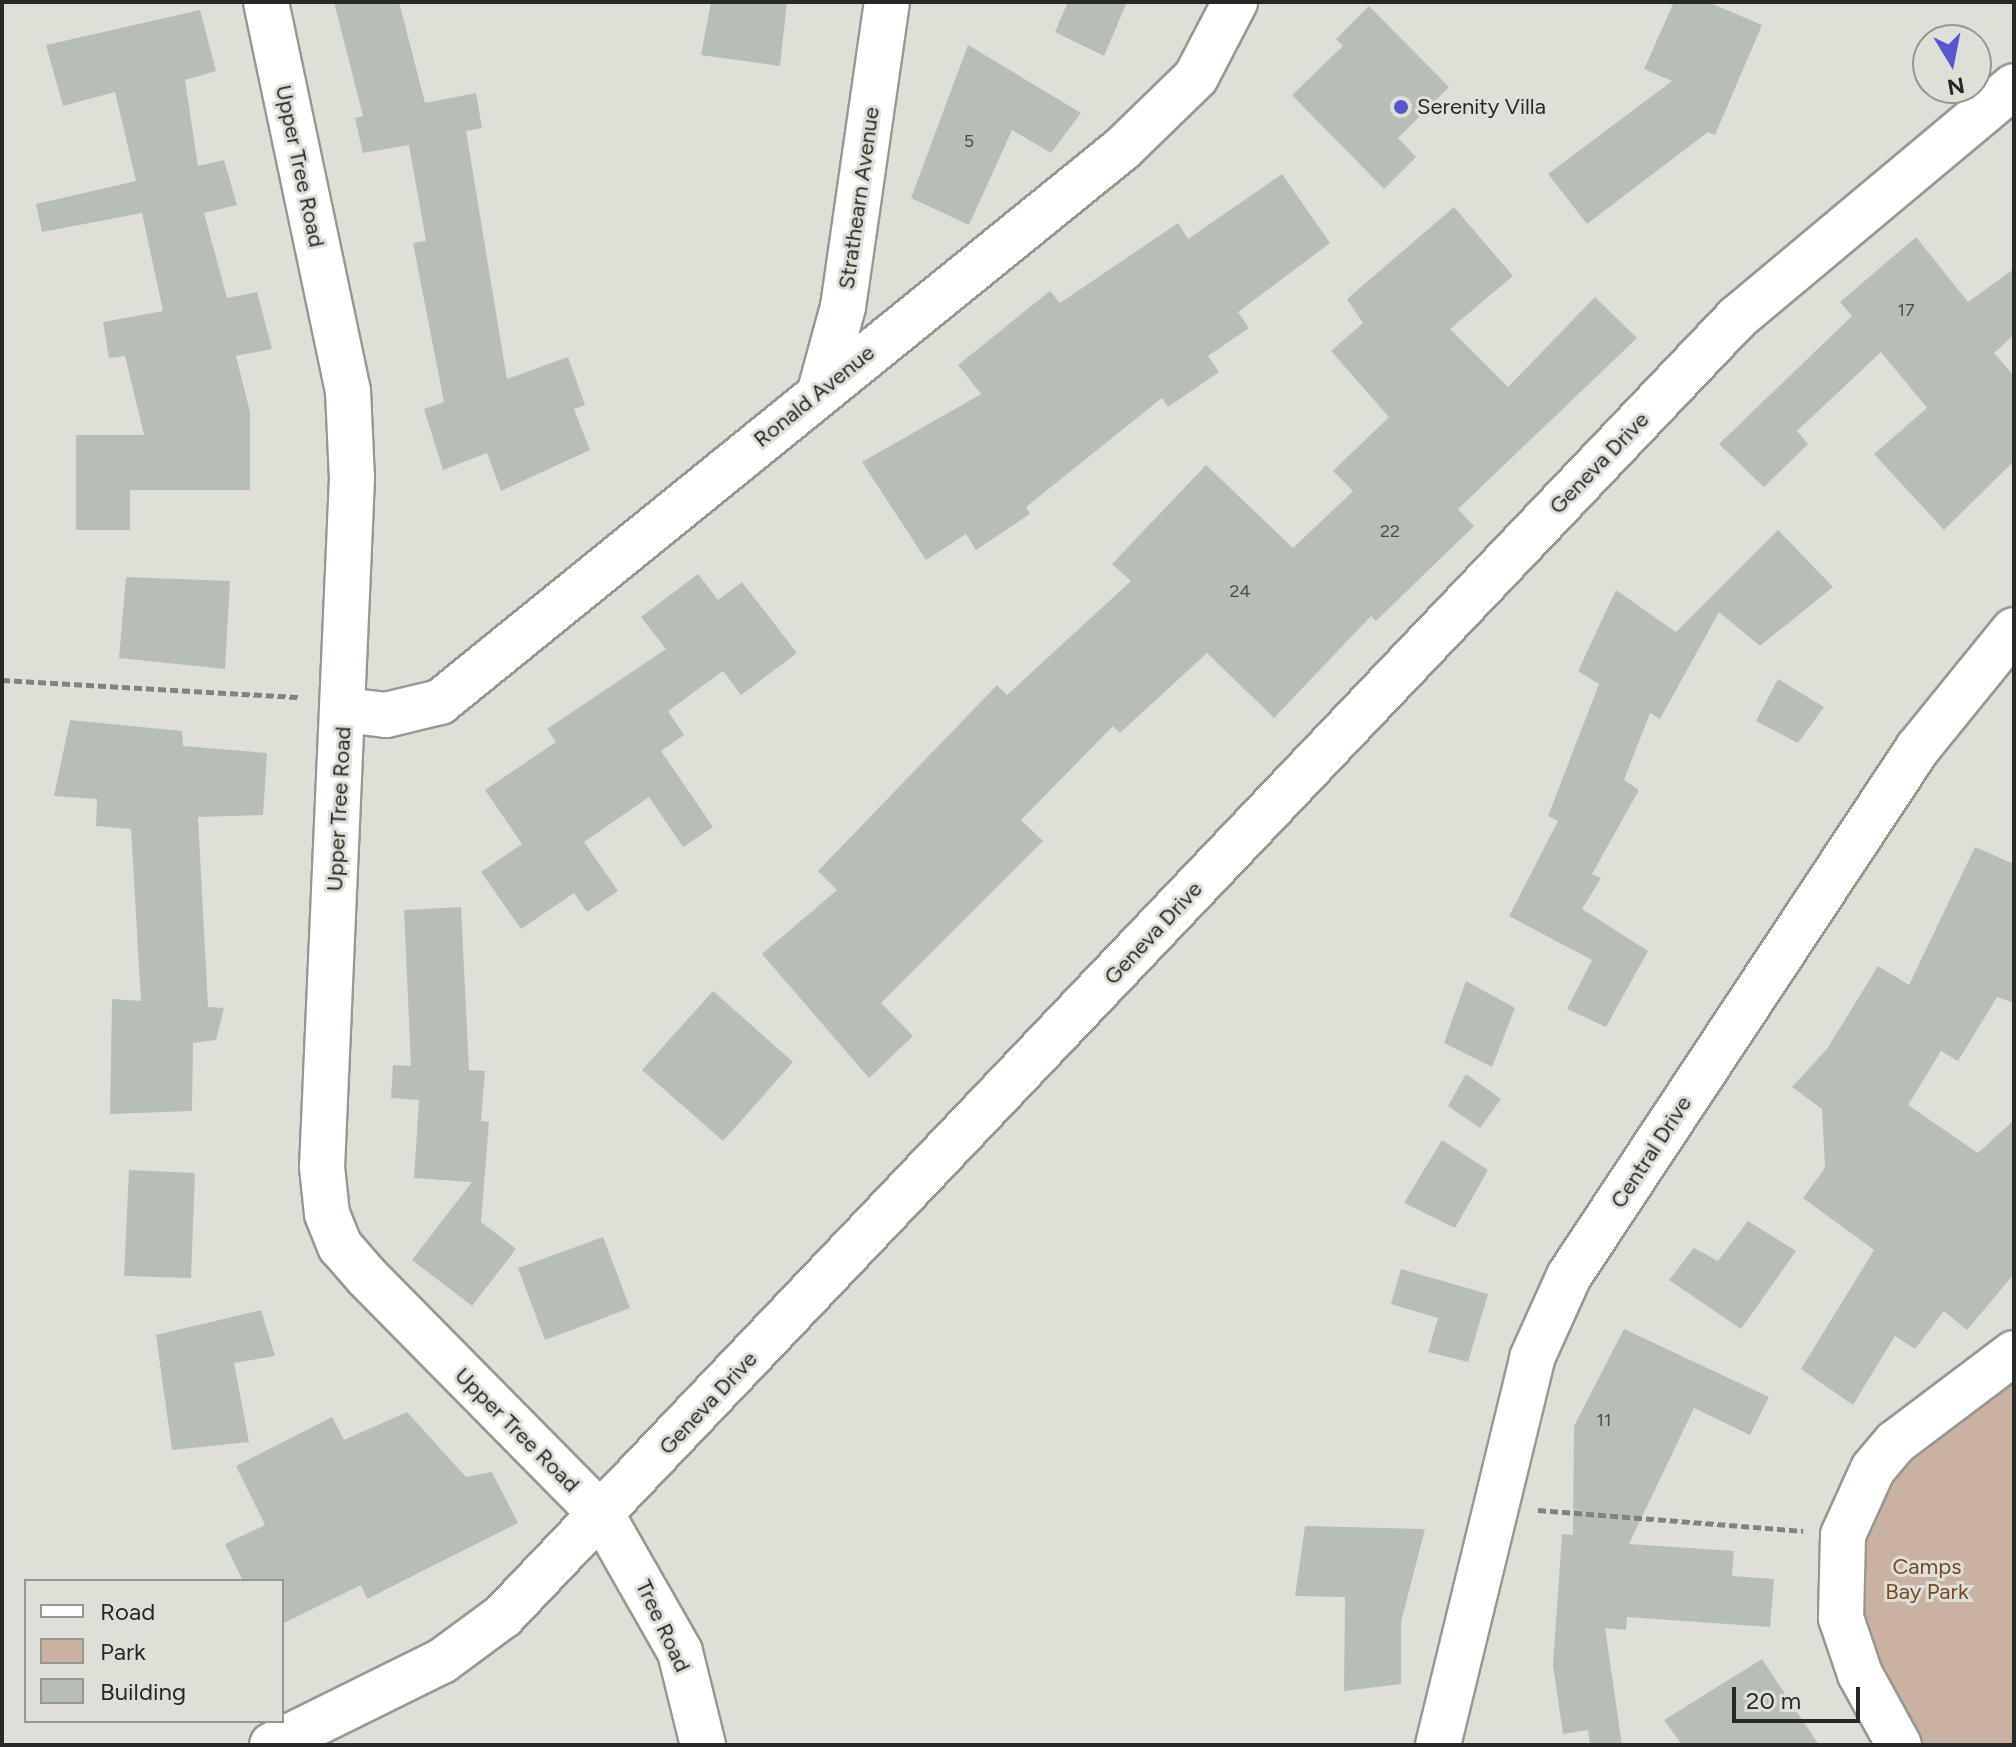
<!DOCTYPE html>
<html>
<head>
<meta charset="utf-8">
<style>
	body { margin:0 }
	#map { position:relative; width:2016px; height:1747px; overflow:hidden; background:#dee0d8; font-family:Figtree,sans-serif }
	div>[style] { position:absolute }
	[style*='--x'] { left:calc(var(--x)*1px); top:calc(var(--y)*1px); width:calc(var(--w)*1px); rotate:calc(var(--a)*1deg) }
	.green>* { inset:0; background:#cab2a3 }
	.building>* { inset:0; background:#b7beb8 }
	.path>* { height:5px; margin-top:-2.5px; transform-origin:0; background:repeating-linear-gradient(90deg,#82837e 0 8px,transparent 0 12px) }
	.roads { filter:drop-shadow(2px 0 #979991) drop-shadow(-2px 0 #979991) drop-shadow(0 2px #979991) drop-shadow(0 -2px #979991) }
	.minor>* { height:44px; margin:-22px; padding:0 22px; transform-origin:22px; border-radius:22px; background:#fff }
	.dots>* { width:22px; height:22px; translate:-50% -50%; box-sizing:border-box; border:4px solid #dee0d8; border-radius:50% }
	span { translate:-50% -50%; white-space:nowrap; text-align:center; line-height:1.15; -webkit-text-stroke:6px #dee0d8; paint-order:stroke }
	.number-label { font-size:18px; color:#4c4e4a }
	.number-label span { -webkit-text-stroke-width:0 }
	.poi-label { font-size:22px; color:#282926 }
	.left { translate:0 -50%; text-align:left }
	.street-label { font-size:22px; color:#282926 }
	.park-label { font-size:22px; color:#794926 }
	.frame { position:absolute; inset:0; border:4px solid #282926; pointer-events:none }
	.legend { position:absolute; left:24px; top:1579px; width:260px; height:144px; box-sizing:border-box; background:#dee0d8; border:2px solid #959791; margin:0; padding:10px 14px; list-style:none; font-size:24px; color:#282926 }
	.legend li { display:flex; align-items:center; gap:16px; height:40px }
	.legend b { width:40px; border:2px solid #959791 }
	.north { position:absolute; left:1912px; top:24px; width:80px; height:80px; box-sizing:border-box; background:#dee0d8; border:2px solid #959791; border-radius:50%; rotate:170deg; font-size:22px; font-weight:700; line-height:32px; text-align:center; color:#282926 }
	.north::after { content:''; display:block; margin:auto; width:28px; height:36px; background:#5957cf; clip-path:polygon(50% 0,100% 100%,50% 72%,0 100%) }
	.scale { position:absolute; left:1732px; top:1687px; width:128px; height:36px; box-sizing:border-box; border:4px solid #282926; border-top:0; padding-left:10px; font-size:24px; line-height:28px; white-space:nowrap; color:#282926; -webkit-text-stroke:6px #dee0d8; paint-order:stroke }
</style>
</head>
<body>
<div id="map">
	<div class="green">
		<div style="clip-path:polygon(2014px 1353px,2014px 1745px,1899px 1745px,1860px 1674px,1856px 1499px)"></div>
	</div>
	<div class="building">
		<div style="clip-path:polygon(334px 2px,399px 2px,425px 103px,476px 93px,482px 128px,466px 131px,507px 379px,568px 357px,585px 405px,574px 409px,590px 450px,501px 491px,487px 453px,443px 470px,424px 409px,444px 402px,413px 243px,426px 241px,409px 145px,363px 153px,355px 118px,363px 116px)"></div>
		<div style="clip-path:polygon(711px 2px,787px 2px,780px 66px,701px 55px)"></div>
		<div style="clip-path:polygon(1068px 2px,1127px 2px,1104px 56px,1055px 32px)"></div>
		<div style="clip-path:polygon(1674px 2px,1708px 2px,1762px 25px,1715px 135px,1708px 132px,1587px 224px,1548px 174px,1672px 81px,1644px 69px)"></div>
		<div style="clip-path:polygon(1369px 6px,1449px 87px,1398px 138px,1416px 157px,1384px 189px,1292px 95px,1343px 46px,1336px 39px)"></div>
		<div style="clip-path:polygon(200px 10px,216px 71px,185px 80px,198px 166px,224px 160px,237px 205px,204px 213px,227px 298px,257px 292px,272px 349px,236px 356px,250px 412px,250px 490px,130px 490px,130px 530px,76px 530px,76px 435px,144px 435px,125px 356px,109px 358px,103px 322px,163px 311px,142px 213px,42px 232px,36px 204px,136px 181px,115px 92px,63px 106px,46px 45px)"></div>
		<div style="clip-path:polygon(968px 45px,1081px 113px,1051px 153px,1012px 130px,969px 225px,911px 198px)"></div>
		<div style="clip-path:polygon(1282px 174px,1330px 243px,1238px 312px,1249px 328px,1208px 356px,1219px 372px,1168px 407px,1162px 398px,1026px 507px,1030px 514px,976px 550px,966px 534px,926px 560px,862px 462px,981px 394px,958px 365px,1050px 291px,1060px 303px,1178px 223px,1188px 239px)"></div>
		<div style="clip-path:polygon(1454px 207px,1513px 276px,1450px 329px,1508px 387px,1595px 297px,1637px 338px,1458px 509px,1474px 526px,1376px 621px,1371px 616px,1274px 718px,1207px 653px,1120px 733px,1113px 726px,1021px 820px,1043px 841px,881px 1003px,913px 1036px,869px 1078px,762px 954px,837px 890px,818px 871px,997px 685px,1007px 695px,1131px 581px,1112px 564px,1206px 465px,1293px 548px,1353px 491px,1333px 471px,1389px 417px,1331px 351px,1363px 323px,1347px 299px)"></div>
		<div style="clip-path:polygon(1916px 237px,1968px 302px,2014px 269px,2014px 335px,1994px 353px,2014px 376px,2014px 461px,1944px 530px,1874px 454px,1927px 408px,1881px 352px,1797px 431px,1808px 444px,1764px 487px,1719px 444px,1852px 316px,1840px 302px)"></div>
		<div style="clip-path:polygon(1778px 530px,1833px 587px,1760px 646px,1719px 612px,1660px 719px,1650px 713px,1624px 780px,1639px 790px,1592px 874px,1601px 878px,1582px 909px,1648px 951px,1606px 1027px,1567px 1009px,1592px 960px,1509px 916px,1558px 821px,1548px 816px,1599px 684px,1578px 671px,1616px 590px,1676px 632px)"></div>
		<div style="clip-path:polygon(698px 574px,718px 600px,742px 582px,797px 653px,741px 695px,723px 671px,668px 711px,684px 735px,661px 751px,713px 827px,683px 847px,649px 797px,584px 842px,618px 891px,587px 912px,574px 893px,521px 929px,481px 872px,522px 844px,485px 790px,556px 742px,547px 729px,666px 649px,641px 617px)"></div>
		<div style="clip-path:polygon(126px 577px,230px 581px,225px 669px,119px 658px)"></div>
		<div style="clip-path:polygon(1778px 679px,1824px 707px,1798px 743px,1756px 721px)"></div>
		<div style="clip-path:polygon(70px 720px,182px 731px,183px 746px,267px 753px,263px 815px,198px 817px,208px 1007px,224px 1008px,216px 1040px,193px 1043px,192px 1111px,110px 1114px,112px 999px,141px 1001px,131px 829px,96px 826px,97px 799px,54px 796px)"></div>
		<div style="clip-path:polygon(1975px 847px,2014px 864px,2014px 1003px,1997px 997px,1958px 1061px,1941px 1051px,1908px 1105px,1978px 1153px,2014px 1120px,2014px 1274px,1967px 1330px,1944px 1311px,1915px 1349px,1895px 1336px,1853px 1405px,1801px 1369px,1874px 1250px,1803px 1198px,1825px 1168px,1822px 1109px,1792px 1087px,1827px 1049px,1878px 966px,1909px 985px)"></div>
		<div style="clip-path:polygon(461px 907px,469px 1070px,485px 1071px,481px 1121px,489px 1122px,481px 1222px,516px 1249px,472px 1306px,412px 1260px,472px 1182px,414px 1178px,419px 1100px,391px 1098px,393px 1065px,411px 1066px,404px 910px)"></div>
		<div style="clip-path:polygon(1466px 981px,1515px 1008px,1492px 1067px,1444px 1043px)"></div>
		<div style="clip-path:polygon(713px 991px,793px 1062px,723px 1141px,642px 1070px)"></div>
		<div style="clip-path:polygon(1466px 1074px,1501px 1099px,1480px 1128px,1448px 1106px)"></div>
		<div style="clip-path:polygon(1442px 1140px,1488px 1170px,1455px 1228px,1404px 1203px)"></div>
		<div style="clip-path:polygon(129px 1170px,195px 1173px,191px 1278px,124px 1276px)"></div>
		<div style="clip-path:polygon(1748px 1221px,1796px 1251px,1741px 1329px,1669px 1280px,1694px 1248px,1718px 1261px)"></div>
		<div style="clip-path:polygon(603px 1237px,630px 1308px,545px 1340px,518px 1268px)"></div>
		<div style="clip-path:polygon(1401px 1269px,1488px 1294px,1468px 1362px,1428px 1352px,1438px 1318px,1391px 1304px)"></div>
		<div style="clip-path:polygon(261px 1310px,275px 1356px,234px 1363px,249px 1442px,172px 1450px,156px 1335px)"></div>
		<div style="clip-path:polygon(1624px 1329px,1769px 1397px,1750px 1435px,1694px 1408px,1629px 1544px,1734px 1551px,1732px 1576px,1774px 1579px,1770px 1627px,1627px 1617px,1626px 1630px,1605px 1628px,1622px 1745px,1590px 1745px,1588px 1730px,1563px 1734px,1553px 1665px,1562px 1534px,1573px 1535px,1574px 1426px)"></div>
		<div style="clip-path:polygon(407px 1412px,466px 1477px,492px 1472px,518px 1523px,367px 1599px,361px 1585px,282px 1624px,282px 1581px,243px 1581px,225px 1544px,265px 1525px,236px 1466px,332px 1417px,344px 1440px)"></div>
		<div style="clip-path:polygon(1305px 1526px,1425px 1529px,1401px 1622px,1401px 1684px,1344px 1691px,1345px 1597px,1295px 1596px)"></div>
		<div style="clip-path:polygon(1762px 1659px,1819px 1745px,1682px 1745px,1664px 1720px)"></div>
	</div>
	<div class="path">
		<div style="--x:2;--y:680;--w:299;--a:3.3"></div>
		<div style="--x:1538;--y:1510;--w:266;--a:4.5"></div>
	</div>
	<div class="roads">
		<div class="minor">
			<div style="--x:266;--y:2;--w:398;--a:78.1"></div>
			<div style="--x:348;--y:391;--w:87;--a:87.4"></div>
			<div style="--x:352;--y:478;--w:690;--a:92.49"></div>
			<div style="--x:322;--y:1167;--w:47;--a:83.9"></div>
			<div style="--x:327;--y:1214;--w:35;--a:68"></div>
			<div style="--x:340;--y:1246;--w:40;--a:49"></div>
			<div style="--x:366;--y:1276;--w:336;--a:45.4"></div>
			<div style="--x:602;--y:1515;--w:158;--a:60.3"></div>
			<div style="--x:680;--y:1652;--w:96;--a:76.1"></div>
			<div style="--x:820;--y:391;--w:87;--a:-74.7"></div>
			<div style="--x:843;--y:307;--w:308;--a:-81.8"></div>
			<div style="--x:343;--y:710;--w:43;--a:6.6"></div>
			<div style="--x:386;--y:715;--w:56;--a:-13.5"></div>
			<div style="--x:440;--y:702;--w:878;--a:-39.04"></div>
			<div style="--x:1122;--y:149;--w:103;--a:-44.2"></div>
			<div style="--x:1196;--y:77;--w:85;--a:-62.5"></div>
			<div style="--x:272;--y:1745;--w:190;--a:-26.3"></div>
			<div style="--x:442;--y:1661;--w:76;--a:-36.4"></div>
			<div style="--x:503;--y:1616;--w:1792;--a:-46.45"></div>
			<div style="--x:1738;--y:317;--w:360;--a:-39.9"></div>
			<div style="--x:1438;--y:1745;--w:398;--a:-76.3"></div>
			<div style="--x:1532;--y:1358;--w:90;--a:-65.7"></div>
			<div style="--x:1569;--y:1276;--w:633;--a:-56.54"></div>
			<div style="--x:1918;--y:748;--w:152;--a:-50.9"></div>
			<div style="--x:1899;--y:1745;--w:81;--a:-118.8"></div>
			<div style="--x:1860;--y:1674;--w:59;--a:-108.7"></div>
			<div style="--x:1841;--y:1618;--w:83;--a:-88.6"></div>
			<div style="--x:1843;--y:1535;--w:72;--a:-65.6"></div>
			<div style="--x:1873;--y:1469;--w:35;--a:-50"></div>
			<div style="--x:1896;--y:1442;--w:148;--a:-37"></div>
		</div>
	</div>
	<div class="dots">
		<div style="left:1401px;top:107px;background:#5957cf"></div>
	</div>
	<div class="number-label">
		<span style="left:969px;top:141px">5</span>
		<span style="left:1906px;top:310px">17</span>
		<span style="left:1390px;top:531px">22</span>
		<span style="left:1240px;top:591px">24</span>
		<span style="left:1604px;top:1420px">11</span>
	</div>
	<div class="poi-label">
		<span class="left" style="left:1417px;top:107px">Serenity Villa</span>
	</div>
	<div class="street-label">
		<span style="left:300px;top:166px;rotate:78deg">Upper Tree Road</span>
		<span style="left:859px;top:198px;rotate:-82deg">Strathearn Avenue</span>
		<span style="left:814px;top:396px;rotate:-39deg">Ronald Avenue</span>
		<span style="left:1599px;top:463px;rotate:-46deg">Geneva Drive</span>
		<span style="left:339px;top:809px;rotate:-87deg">Upper Tree Road</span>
		<span style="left:1153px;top:933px;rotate:-47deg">Geneva Drive</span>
		<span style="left:1651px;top:1152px;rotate:-57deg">Central Drive</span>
		<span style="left:708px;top:1403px;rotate:-47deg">Geneva Drive</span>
		<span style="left:517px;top:1430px;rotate:45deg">Upper Tree Road</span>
		<span style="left:663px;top:1626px;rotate:65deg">Tree Road</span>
	</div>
	<div class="park-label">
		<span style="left:1927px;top:1579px">Camps<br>Bay Park</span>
	</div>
	<div class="frame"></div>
	<ul class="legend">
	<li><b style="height:10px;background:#fff"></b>Road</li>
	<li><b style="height:22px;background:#cab2a3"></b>Park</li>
	<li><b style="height:22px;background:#b7beb8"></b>Building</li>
	</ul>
	<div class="north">N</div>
	<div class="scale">20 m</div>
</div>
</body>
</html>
